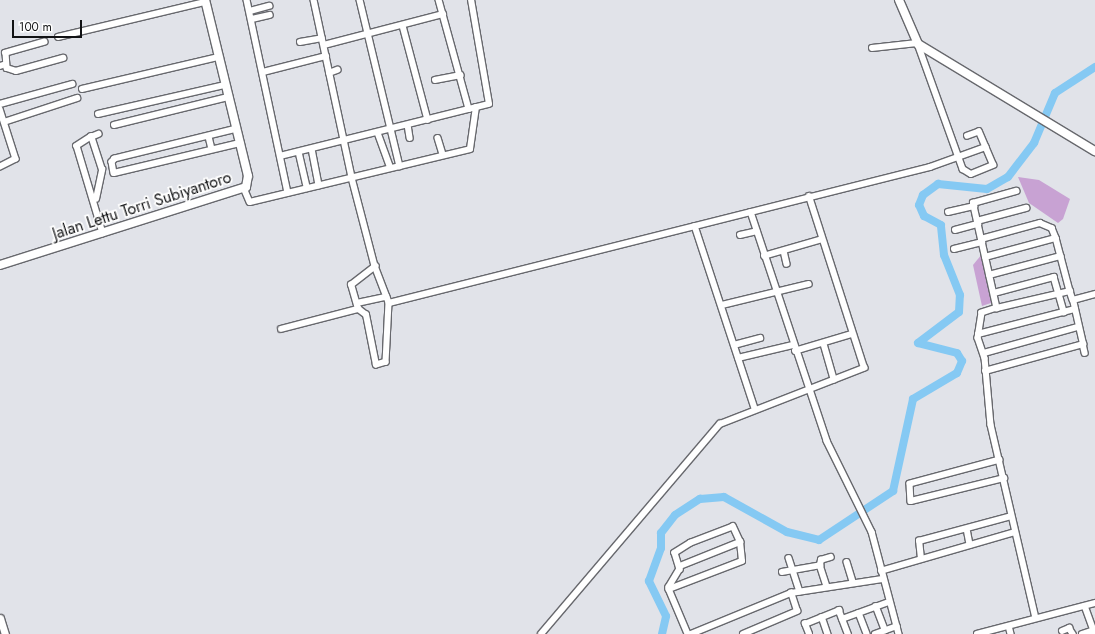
<!DOCTYPE html>
<html>
<head>
<meta charset="utf-8">
<style>
	body { margin:0 }
	#map { position:relative; width:1095px; height:634px; overflow:hidden; background:#e1e3e9; font-family:Jost,sans-serif }
	div>[style] { position:absolute }
	[style*='--x'] { left:calc(var(--x)*1px); top:calc(var(--y)*1px); width:calc(var(--w)*1px); rotate:calc(var(--a)*1deg) }
	.green>* { inset:0; background:#c8a2d3 }
	.river>* { height:8px; margin:-4px; padding:0 4px; transform-origin:4px; border-radius:4px; background:#85c9f3 }
	.roads { filter:drop-shadow(1px 0 #67686d) drop-shadow(-1px 0 #67686d) drop-shadow(0 1px #67686d) drop-shadow(0 -1px #67686d) }
	.minor>* { height:5.5px; margin:-2.75px; padding:0 2.75px; transform-origin:2.75px; border-radius:2.75px; background:#fff }
	.tertiary>* { height:7px; margin:-3.5px; padding:0 3.5px; transform-origin:3.5px; border-radius:3.5px; background:#fff }
	.secondary>* { height:8px; margin:-4px; padding:0 4px; transform-origin:4px; border-radius:4px; background:#fff }
	span { translate:-50% -50%; white-space:nowrap; text-align:center; line-height:1.15; -webkit-text-stroke:3.5px #fff; paint-order:stroke }
	.street-label { font-size:16px; color:#111214 }
	.scale { position:absolute; left:12px; top:20px; width:70px; height:18px; box-sizing:border-box; border:2px solid #111214; border-top:0; padding-left:5px; font-size:12px; line-height:14px; white-space:nowrap; color:#111214; -webkit-text-stroke:3px #fff; paint-order:stroke }
</style>
</head>
<body>
<div id="map">
	<div class="green">
		<div style="clip-path:polygon(1018px 177px,1039px 180px,1070px 199px,1063px 219px,1058px 223px,1029px 203px)"></div>
		<div style="clip-path:polygon(982px 254px,994px 302px,982px 306px,973px 265px)"></div>
	</div>
	<div class="river">
		<div style="--x:662;--y:634;--w:18;--a:-77"></div>
		<div style="--x:666;--y:616;--w:39;--a:-116"></div>
		<div style="--x:649;--y:581;--w:35;--a:-70"></div>
		<div style="--x:661;--y:548;--w:15;--a:-90"></div>
		<div style="--x:661;--y:533;--w:23;--a:-52"></div>
		<div style="--x:675;--y:515;--w:30;--a:-33"></div>
		<div style="--x:700;--y:499;--w:24;--a:-5"></div>
		<div style="--x:724;--y:497;--w:72;--a:29.1"></div>
		<div style="--x:787;--y:532;--w:33;--a:14"></div>
		<div style="--x:819;--y:540;--w:89;--a:-33.5"></div>
		<div style="--x:893;--y:491;--w:94;--a:-77.7"></div>
		<div style="--x:913;--y:399;--w:51;--a:-30.6"></div>
		<div style="--x:957;--y:373;--w:13;--a:-67"></div>
		<div style="--x:962;--y:361;--w:9;--a:-122"></div>
		<div style="--x:957;--y:353;--w:40;--a:-165.6"></div>
		<div style="--x:918;--y:343;--w:51;--a:-37.1"></div>
		<div style="--x:959;--y:312;--w:17;--a:-87"></div>
		<div style="--x:960;--y:295;--w:43;--a:-111.8"></div>
		<div style="--x:944;--y:255;--w:30;--a:-96"></div>
		<div style="--x:941;--y:225;--w:19;--a:-152"></div>
		<div style="--x:924;--y:216;--w:12;--a:-114"></div>
		<div style="--x:919;--y:205;--w:11;--a:-68"></div>
		<div style="--x:923;--y:195;--w:19;--a:-36"></div>
		<div style="--x:938;--y:184;--w:49;--a:5.8"></div>
		<div style="--x:987;--y:189;--w:24;--a:-30"></div>
		<div style="--x:1008;--y:177;--w:43;--a:-52.6"></div>
		<div style="--x:1034;--y:143;--w:54;--a:-67.2"></div>
		<div style="--x:1055;--y:93;--w:48;--a:-33"></div>
	</div>
	<div class="roads">
		<div class="minor">
			<div style="--x:247;--y:0;--w:197;--a:78"></div>
			<div style="--x:314;--y:0;--w:182;--a:77.9"></div>
			<div style="--x:352;--y:178;--w:91;--a:75.4"></div>
			<div style="--x:375;--y:266;--w:40;--a:69"></div>
			<div style="--x:389;--y:303;--w:59;--a:92.9"></div>
			<div style="--x:386;--y:362;--w:10;--a:163"></div>
			<div style="--x:376;--y:365;--w:51;--a:-101.3"></div>
			<div style="--x:366;--y:315;--w:10;--a:-143"></div>
			<div style="--x:358;--y:309;--w:25;--a:-106"></div>
			<div style="--x:351;--y:285;--w:31;--a:-38"></div>
			<div style="--x:360;--y:0;--w:171;--a:76.5"></div>
			<div style="--x:439;--y:0;--w:113;--a:74.6"></div>
			<div style="--x:250;--y:11;--w:20;--a:-15"></div>
			<div style="--x:252;--y:19;--w:18;--a:-13"></div>
			<div style="--x:403;--y:26;--w:97;--a:75.1"></div>
			<div style="--x:58;--y:37;--w:151;--a:-13.4"></div>
			<div style="--x:45;--y:42;--w:41;--a:164.2"></div>
			<div style="--x:6;--y:53;--w:15;--a:86"></div>
			<div style="--x:7;--y:68;--w:9;--a:18"></div>
			<div style="--x:16;--y:71;--w:49;--a:-15.5"></div>
			<div style="--x:300;--y:42;--w:22;--a:-10"></div>
			<div style="--x:918;--y:44;--w:133;--a:70.2"></div>
			<div style="--x:963;--y:169;--w:9;--a:32"></div>
			<div style="--x:971;--y:174;--w:24;--a:-22"></div>
			<div style="--x:993;--y:165;--w:36;--a:-113"></div>
			<div style="--x:979;--y:132;--w:12;--a:160"></div>
			<div style="--x:324;--y:45;--w:123;--a:-14.6"></div>
			<div style="--x:872;--y:48;--w:45;--a:-6.3"></div>
			<div style="--x:0;--y:66;--w:6;--a:-18"></div>
			<div style="--x:263;--y:72;--w:65;--a:-14.3"></div>
			<div style="--x:329;--y:73;--w:9;--a:-21"></div>
			<div style="--x:435;--y:80;--w:26;--a:-11"></div>
			<div style="--x:82;--y:89;--w:140;--a:-13.2"></div>
			<div style="--x:0;--y:104;--w:75;--a:-15.5"></div>
			<div style="--x:0;--y:109;--w:52;--a:72.3"></div>
			<div style="--x:16;--y:159;--w:18;--a:153"></div>
			<div style="--x:98;--y:114;--w:130;--a:-12.9"></div>
			<div style="--x:4;--y:122;--w:77;--a:-18.2"></div>
			<div style="--x:114;--y:125;--w:117;--a:-13.8"></div>
			<div style="--x:408;--y:125;--w:13;--a:81"></div>
			<div style="--x:237;--y:129;--w:126;--a:166.2"></div>
			<div style="--x:115;--y:159;--w:4;--a:135"></div>
			<div style="--x:112;--y:162;--w:11;--a:80"></div>
			<div style="--x:114;--y:173;--w:130;--a:-13.4"></div>
			<div style="--x:378;--y:133;--w:37;--a:70"></div>
			<div style="--x:91;--y:137;--w:8;--a:-23"></div>
			<div style="--x:209;--y:137;--w:12;--a:76"></div>
			<div style="--x:438;--y:138;--w:17;--a:73"></div>
			<div style="--x:312;--y:149;--w:37;--a:79"></div>
			<div style="--x:299;--y:152;--w:37;--a:77"></div>
			<div style="--x:280;--y:156;--w:215;--a:-14"></div>
			<div style="--x:489;--y:104;--w:106;--a:-99.8"></div>
			<div style="--x:244;--y:188;--w:15;--a:67"></div>
			<div style="--x:250;--y:202;--w:226;--a:-13.5"></div>
			<div style="--x:470;--y:149;--w:42;--a:-81.9"></div>
			<div style="--x:96;--y:199;--w:30;--a:-78"></div>
			<div style="--x:102;--y:170;--w:35;--a:-108"></div>
			<div style="--x:91;--y:137;--w:17;--a:147"></div>
			<div style="--x:77;--y:146;--w:91;--a:73.4"></div>
			<div style="--x:974;--y:206;--w:3;--a:-108"></div>
			<div style="--x:973;--y:203;--w:45;--a:-15.6"></div>
			<div style="--x:751;--y:212;--w:241;--a:71.6"></div>
			<div style="--x:827;--y:441;--w:102;--a:63.7"></div>
			<div style="--x:872;--y:532;--w:106;--a:75.2"></div>
			<div style="--x:948;--y:212;--w:27;--a:-13"></div>
			<div style="--x:974;--y:206;--w:105;--a:77.3"></div>
			<div style="--x:997;--y:308;--w:16;--a:162"></div>
			<div style="--x:982;--y:313;--w:25;--a:99"></div>
			<div style="--x:978;--y:338;--w:21;--a:71"></div>
			<div style="--x:985;--y:358;--w:67;--a:84.9"></div>
			<div style="--x:991;--y:425;--w:198;--a:76.9"></div>
			<div style="--x:977;--y:221;--w:51;--a:-14.9"></div>
			<div style="--x:695;--y:226;--w:193;--a:71.8"></div>
			<div style="--x:955;--y:230;--w:24;--a:-15"></div>
			<div style="--x:740;--y:235;--w:17;--a:-13"></div>
			<div style="--x:981;--y:239;--w:61;--a:-15.2"></div>
			<div style="--x:1040;--y:223;--w:13;--a:23"></div>
			<div style="--x:1052;--y:228;--w:11;--a:68"></div>
			<div style="--x:954;--y:249;--w:29;--a:-14"></div>
			<div style="--x:784;--y:251;--w:13;--a:77"></div>
			<div style="--x:764;--y:256;--w:60;--a:-16.3"></div>
			<div style="--x:985;--y:257;--w:73;--a:-15"></div>
			<div style="--x:1056;--y:238;--w:55;--a:75.2"></div>
			<div style="--x:989;--y:275;--w:74;--a:-14.8"></div>
			<div style="--x:994;--y:293;--w:62;--a:-14.9"></div>
			<div style="--x:1054;--y:277;--w:18;--a:74"></div>
			<div style="--x:1059;--y:294;--w:19;--a:74"></div>
			<div style="--x:357;--y:303;--w:30;--a:-12"></div>
			<div style="--x:389;--y:303;--w:558;--a:-14.11"></div>
			<div style="--x:930;--y:167;--w:59;--a:-19.7"></div>
			<div style="--x:722;--y:305;--w:89;--a:-13.6"></div>
			<div style="--x:997;--y:308;--w:75;--a:-13.1"></div>
			<div style="--x:1070;--y:291;--w:9;--a:72"></div>
			<div style="--x:1073;--y:300;--w:23;--a:-15"></div>
			<div style="--x:281;--y:329;--w:80;--a:-14.6"></div>
			<div style="--x:978;--y:334;--w:100;--a:-14.5"></div>
			<div style="--x:824;--y:344;--w:37;--a:74"></div>
			<div style="--x:1083;--y:344;--w:9;--a:77"></div>
			<div style="--x:734;--y:345;--w:27;--a:-15"></div>
			<div style="--x:795;--y:351;--w:59;--a:-16.6"></div>
			<div style="--x:984;--y:353;--w:98;--a:-15.5"></div>
			<div style="--x:738;--y:358;--w:57;--a:-13.3"></div>
			<div style="--x:985;--y:371;--w:102;--a:-15.4"></div>
			<div style="--x:1083;--y:344;--w:45;--a:-102.8"></div>
			<div style="--x:1000;--y:460;--w:93;--a:165.1"></div>
			<div style="--x:910;--y:484;--w:17;--a:87"></div>
			<div style="--x:911;--y:501;--w:96;--a:-13.9"></div>
			<div style="--x:967;--y:529;--w:16;--a:79"></div>
			<div style="--x:789;--y:558;--w:35;--a:72"></div>
			<div style="--x:921;--y:559;--w:18;--a:-96"></div>
			<div style="--x:919;--y:541;--w:92;--a:-15.1"></div>
			<div style="--x:847;--y:562;--w:21;--a:73"></div>
			<div style="--x:820;--y:565;--w:5;--a:-79"></div>
			<div style="--x:821;--y:560;--w:10;--a:-17"></div>
			<div style="--x:680;--y:566;--w:65;--a:-21.8"></div>
			<div style="--x:881;--y:571;--w:136;--a:-16.2"></div>
			<div style="--x:782;--y:572;--w:39;--a:-10"></div>
			<div style="--x:820;--y:565;--w:23;--a:72"></div>
			<div style="--x:669;--y:589;--w:78;--a:-21"></div>
			<div style="--x:742;--y:561;--w:19;--a:-96"></div>
			<div style="--x:740;--y:542;--w:17;--a:-115"></div>
			<div style="--x:733;--y:527;--w:45;--a:159.1"></div>
			<div style="--x:691;--y:543;--w:19;--a:148"></div>
			<div style="--x:675;--y:553;--w:17;--a:73"></div>
			<div style="--x:680;--y:569;--w:21;--a:121"></div>
			<div style="--x:669;--y:587;--w:2;--a:90"></div>
			<div style="--x:669;--y:589;--w:49;--a:67.1"></div>
			<div style="--x:876;--y:606;--w:26;--a:69"></div>
			<div style="--x:1085;--y:606;--w:30;--a:70"></div>
			<div style="--x:859;--y:613;--w:22;--a:69"></div>
			<div style="--x:822;--y:617;--w:18;--a:71"></div>
			<div style="--x:842;--y:619;--w:50;--a:-19.9"></div>
			<div style="--x:1009;--y:626;--w:8;--a:76"></div>
			<div style="--x:1062;--y:631;--w:8;--a:-23"></div>
			<div style="--x:1069;--y:628;--w:7;--a:56"></div>
			<div style="--x:541;--y:634;--w:276;--a:-49.6"></div>
			<div style="--x:720;--y:424;--w:155;--a:-21.3"></div>
			<div style="--x:864;--y:368;--w:180;--a:-107.8"></div>
			<div style="--x:691;--y:634;--w:108;--a:-22.3"></div>
			<div style="--x:791;--y:593;--w:92;--a:-8.7"></div>
			<div style="--x:743;--y:634;--w:59;--a:-23.1"></div>
			<div style="--x:797;--y:611;--w:19;--a:-108"></div>
			<div style="--x:809;--y:634;--w:11;--a:-112"></div>
			<div style="--x:805;--y:624;--w:37;--a:-22"></div>
			<div style="--x:839;--y:610;--w:26;--a:69"></div>
			<div style="--x:875;--y:634;--w:23;--a:-20"></div>
			<div style="--x:977;--y:634;--w:122;--a:-14.7"></div>
			<div style="--x:1082;--y:634;--w:13;--a:-18"></div>
		</div>
		<div class="tertiary">
			<div style="--x:0;--y:618;--w:17;--a:73"></div>
		</div>
		<div class="secondary">
			<div style="--x:899;--y:0;--w:48;--a:66.6"></div>
			<div style="--x:918;--y:44;--w:207;--a:31.2"></div>
			<div style="--x:0;--y:265;--w:258;--a:-17.6"></div>
			<div style="--x:246;--y:187;--w:11;--a:-80"></div>
			<div style="--x:248;--y:176;--w:181;--a:-103.7"></div>
		</div>
	</div>
	<div class="street-label">
		<span style="left:142px;top:206px;rotate:-18deg">Jalan Lettu Torri Subiyantoro</span>
	</div>
	<div class="scale">100 m</div>
</div>
</body>
</html>
